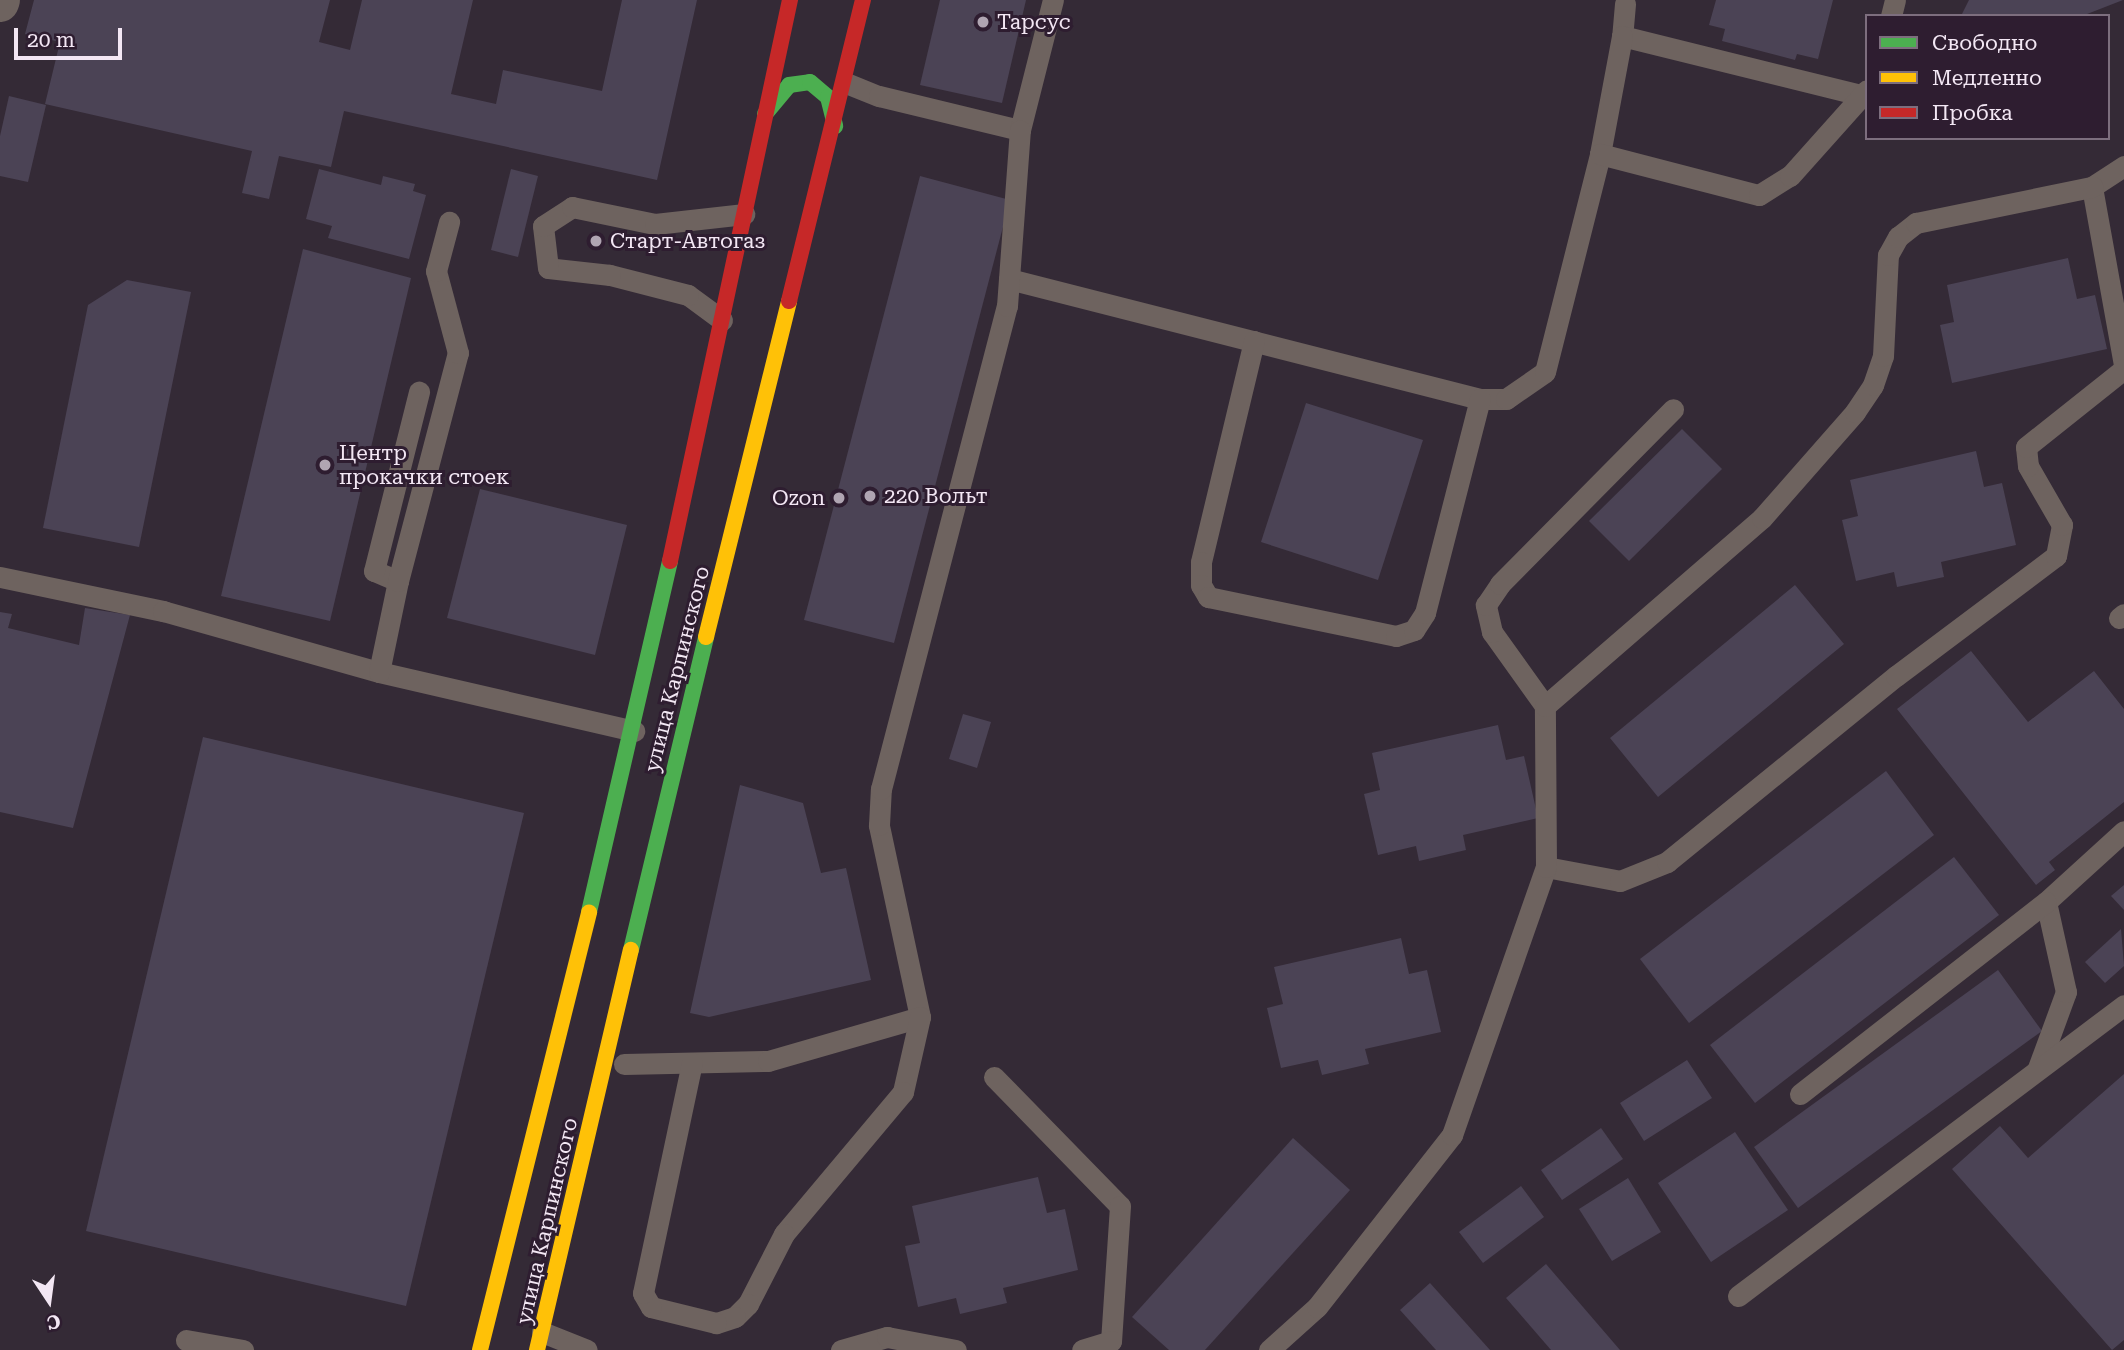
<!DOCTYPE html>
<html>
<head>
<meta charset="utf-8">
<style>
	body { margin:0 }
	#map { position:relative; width:2124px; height:1350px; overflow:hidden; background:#342a36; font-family:"Roboto Serif",serif }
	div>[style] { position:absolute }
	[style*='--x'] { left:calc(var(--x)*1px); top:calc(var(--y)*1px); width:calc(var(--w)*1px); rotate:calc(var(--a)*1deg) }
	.building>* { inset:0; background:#4b4355 }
	.lane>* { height:21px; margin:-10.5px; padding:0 10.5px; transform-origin:10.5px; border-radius:10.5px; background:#6e635f }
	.street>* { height:38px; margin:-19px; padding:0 19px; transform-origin:19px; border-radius:19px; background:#6e635f }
	.fast>* { height:16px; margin:-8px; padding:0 8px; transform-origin:8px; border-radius:8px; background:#4caf50 }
	.slow>* { height:16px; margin:-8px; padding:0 8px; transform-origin:8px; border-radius:8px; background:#ffc107 }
	.jam>* { height:16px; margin:-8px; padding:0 8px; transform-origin:8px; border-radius:8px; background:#c62828 }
	.dots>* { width:19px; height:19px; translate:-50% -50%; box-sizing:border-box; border:4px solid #2e1d30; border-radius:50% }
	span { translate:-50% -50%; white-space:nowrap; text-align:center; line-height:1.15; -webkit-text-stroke:6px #2e1d30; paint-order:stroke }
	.poi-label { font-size:21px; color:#f3e7f4 }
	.left { translate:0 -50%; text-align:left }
	.right { translate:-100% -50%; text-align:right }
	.street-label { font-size:21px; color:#f3e7f4 }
	.legend { position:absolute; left:1865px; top:14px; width:245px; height:126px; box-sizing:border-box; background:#2e1d30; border:2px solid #7d6e7e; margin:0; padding:9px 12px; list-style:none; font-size:21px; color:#f3e7f4 }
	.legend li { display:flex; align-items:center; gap:14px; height:35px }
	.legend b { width:35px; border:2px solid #7d6e7e }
	.north { position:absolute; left:14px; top:1266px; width:70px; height:70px; -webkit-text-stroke:5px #2e1d30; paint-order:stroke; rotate:167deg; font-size:19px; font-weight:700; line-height:28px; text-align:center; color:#f3e7f4 }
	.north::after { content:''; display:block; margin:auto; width:24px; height:32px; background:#f3e7f4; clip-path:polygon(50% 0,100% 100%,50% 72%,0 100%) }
	.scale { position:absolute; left:14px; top:28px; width:108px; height:32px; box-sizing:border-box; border:4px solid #f3e7f4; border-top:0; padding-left:9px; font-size:21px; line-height:24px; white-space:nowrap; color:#f3e7f4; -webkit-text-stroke:5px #2e1d30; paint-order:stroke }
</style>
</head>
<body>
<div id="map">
	<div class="building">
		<div style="clip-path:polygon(34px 0,330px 0,319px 42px,350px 50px,362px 0,473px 0,451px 94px,496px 104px,503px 70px,602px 91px,622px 0,697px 0,657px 180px,344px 111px,331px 167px,279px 156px,269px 199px,242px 193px,252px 151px,45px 104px,60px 42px,25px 34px)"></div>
		<div style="clip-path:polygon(940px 0,1026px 0,1002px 103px,920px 85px)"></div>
		<div style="clip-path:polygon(1716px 0,1833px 0,1818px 59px,1797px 54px,1795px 60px,1722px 41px,1725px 29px,1709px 25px)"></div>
		<div style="clip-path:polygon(1969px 0,2123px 0,2082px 16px,1961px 16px)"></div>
		<div style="clip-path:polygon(9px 96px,46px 105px,28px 182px,0 176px,0 136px)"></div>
		<div style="clip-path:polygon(319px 169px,381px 185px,383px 176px,415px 184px,413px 191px,426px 195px,409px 259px,328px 238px,332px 226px,306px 219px)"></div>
		<div style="clip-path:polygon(511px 169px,538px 176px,518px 257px,491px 250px)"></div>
		<div style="clip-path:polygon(920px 176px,1010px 200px,894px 643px,804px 620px)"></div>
		<div style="clip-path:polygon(303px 249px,411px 278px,330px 621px,221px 596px)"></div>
		<div style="clip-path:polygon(2068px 258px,2077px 299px,2095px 295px,2107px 349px,1952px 383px,1940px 325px,1954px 322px,1947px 285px)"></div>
		<div style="clip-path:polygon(127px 280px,191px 292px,139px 547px,43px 528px,88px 305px)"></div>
		<div style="clip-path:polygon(1306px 403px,1423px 440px,1378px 580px,1261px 542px)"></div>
		<div style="clip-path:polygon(1682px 429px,1722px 469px,1629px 561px,1589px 521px)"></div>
		<div style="clip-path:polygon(1976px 451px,1984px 487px,2002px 483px,2016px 545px,1941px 562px,1944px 577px,1897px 587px,1894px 572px,1856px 581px,1842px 520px,1858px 516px,1850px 480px)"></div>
		<div style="clip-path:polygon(480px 489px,627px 525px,595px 655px,447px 618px)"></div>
		<div style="clip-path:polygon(1795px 585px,1844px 644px,1658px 797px,1610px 738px)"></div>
		<div style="clip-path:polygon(85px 608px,130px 615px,73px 828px,0 812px,0 612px,12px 614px,8px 628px,79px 645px)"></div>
		<div style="clip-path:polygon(1971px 651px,2028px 722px,2094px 671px,2124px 709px,2124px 802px,2049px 862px,2055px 870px,2036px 885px,1897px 709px)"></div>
		<div style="clip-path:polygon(963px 714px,991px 722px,977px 768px,949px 759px)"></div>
		<div style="clip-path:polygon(1498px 725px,1506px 760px,1524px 756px,1538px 818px,1463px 835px,1466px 850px,1419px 861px,1416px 846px,1378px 855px,1364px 794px,1380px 790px,1372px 753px)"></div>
		<div style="clip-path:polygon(203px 737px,524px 813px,406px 1306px,86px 1231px)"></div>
		<div style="clip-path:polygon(1886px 771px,1934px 835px,1689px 1023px,1640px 959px)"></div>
		<div style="clip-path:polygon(740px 785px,803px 803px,821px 873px,846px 868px,871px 980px,709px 1017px,690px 1013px)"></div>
		<div style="clip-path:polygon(1954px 857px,1999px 915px,1755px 1103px,1710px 1045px)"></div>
		<div style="clip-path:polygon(2124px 885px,2124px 910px,2111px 896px)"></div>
		<div style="clip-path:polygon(2121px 929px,2124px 966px,2105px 983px,2085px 962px)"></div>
		<div style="clip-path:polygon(1401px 938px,1409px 974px,1427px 970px,1441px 1032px,1365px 1049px,1369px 1064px,1322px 1075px,1318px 1060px,1281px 1068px,1267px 1008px,1283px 1004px,1274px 967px)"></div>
		<div style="clip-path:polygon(1998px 970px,2042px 1031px,1798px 1208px,1754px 1147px)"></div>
		<div style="clip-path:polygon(1687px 1060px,1712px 1098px,1644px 1141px,1620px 1103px)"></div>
		<div style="clip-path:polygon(2124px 1074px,2124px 1340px,2112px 1350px,1952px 1169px,2000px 1126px,2028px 1158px)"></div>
		<div style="clip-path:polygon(1601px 1128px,1623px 1159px,1562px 1200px,1541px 1170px)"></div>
		<div style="clip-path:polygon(1735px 1132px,1788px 1210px,1711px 1262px,1658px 1183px)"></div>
		<div style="clip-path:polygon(1293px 1138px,1350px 1190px,1205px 1350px,1169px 1350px,1132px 1317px)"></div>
		<div style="clip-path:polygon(1038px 1177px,1047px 1213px,1065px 1209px,1078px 1270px,1003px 1288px,1007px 1303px,960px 1314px,956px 1298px,918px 1307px,905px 1246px,920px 1243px,912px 1206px)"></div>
		<div style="clip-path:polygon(1628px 1178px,1661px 1232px,1612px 1261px,1579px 1209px)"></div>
		<div style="clip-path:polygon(1521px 1186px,1544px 1217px,1483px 1263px,1459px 1232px)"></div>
		<div style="clip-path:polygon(1546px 1264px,1620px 1350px,1551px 1350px,1506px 1298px)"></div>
		<div style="clip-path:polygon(1430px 1283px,1490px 1350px,1436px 1350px,1400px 1310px)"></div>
	</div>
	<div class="lane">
		<div style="--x:1625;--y:4;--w:32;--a:95"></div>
		<div style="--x:1622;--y:36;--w:249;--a:13.9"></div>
		<div style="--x:1891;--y:16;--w:16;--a:-76"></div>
		<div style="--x:846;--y:83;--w:35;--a:22"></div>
		<div style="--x:879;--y:96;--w:145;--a:13.6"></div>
		<div style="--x:1020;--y:130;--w:134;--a:-75.8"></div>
		<div style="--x:1600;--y:154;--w:120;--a:-79.4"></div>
		<div style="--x:2124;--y:166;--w:38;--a:147"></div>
		<div style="--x:2092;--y:187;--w:180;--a:79.8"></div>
		<div style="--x:1009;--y:279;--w:486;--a:14.3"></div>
		<div style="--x:1480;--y:399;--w:26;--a:0"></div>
		<div style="--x:1506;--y:399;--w:47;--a:-34.7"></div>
		<div style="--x:1545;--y:372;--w:225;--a:-75.8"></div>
		<div style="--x:1600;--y:154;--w:164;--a:14.5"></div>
		<div style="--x:1759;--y:195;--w:36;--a:-32"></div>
		<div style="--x:1790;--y:176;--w:115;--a:-48.2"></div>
		<div style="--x:722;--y:320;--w:42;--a:-143.7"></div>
		<div style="--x:688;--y:295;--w:81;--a:-165.6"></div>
		<div style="--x:610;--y:275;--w:62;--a:-173.6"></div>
		<div style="--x:548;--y:268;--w:42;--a:-96.8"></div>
		<div style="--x:543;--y:226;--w:35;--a:-33"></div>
		<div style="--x:572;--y:207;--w:85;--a:11.6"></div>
		<div style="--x:655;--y:224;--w:90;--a:-6.4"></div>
		<div style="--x:1254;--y:341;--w:227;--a:103.5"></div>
		<div style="--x:1201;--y:562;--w:23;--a:90"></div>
		<div style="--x:1201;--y:585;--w:14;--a:60"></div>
		<div style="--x:1208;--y:597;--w:192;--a:11.7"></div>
		<div style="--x:1396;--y:636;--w:19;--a:-18"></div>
		<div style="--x:1414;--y:630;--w:20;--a:-57"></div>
		<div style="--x:1425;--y:613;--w:221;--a:-75.6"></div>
		<div style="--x:0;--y:577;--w:167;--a:11.8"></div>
		<div style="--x:163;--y:611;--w:224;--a:15.8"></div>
		<div style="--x:379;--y:672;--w:262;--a:13"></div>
		<div style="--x:398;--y:581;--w:26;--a:-157"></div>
		<div style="--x:374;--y:571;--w:185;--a:-75.9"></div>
		<div style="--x:2119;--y:618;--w:6;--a:-39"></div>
		<div style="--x:379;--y:672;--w:93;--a:-78.2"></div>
		<div style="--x:398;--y:581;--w:236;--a:-75.3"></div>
		<div style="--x:458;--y:353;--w:85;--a:-105"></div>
		<div style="--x:436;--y:271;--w:51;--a:-75.1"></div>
		<div style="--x:1545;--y:706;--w:91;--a:-125.6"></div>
		<div style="--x:1492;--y:632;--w:28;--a:-103"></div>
		<div style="--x:1486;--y:605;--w:25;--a:-56"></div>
		<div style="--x:1500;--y:584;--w:246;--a:-45.3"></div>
		<div style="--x:1546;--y:867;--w:75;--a:10.7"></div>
		<div style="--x:1620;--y:881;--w:51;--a:-22"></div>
		<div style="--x:1667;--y:862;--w:295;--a:-39.1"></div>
		<div style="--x:1896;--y:676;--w:200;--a:-36.9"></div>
		<div style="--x:2056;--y:556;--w:32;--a:-79"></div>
		<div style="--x:2062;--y:525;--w:68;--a:-120"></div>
		<div style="--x:2028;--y:466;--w:19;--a:-96"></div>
		<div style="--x:2026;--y:447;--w:125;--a:-38.5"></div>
		<div style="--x:920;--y:1017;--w:196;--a:-102.1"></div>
		<div style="--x:879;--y:825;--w:36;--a:-87"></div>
		<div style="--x:881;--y:789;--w:499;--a:-75.4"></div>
		<div style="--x:1007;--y:306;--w:176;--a:-85.8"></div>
		<div style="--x:624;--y:1064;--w:144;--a:-1.2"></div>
		<div style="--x:768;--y:1061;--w:158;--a:-16.1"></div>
		<div style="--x:920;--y:1017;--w:77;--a:102.8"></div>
		<div style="--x:903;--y:1092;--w:185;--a:130"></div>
		<div style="--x:784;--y:1234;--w:79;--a:117.2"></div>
		<div style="--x:748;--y:1304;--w:18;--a:135"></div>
		<div style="--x:735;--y:1317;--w:20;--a:162"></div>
		<div style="--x:716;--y:1323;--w:67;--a:-166.2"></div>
		<div style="--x:651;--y:1307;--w:16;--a:-120"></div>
		<div style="--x:643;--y:1293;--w:235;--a:-78"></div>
		<div style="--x:2038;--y:1068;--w:81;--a:-69.8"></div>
		<div style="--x:2066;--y:992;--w:92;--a:-102.5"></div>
		<div style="--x:2046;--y:902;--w:105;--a:-42.3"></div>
		<div style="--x:994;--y:1077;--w:180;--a:45.7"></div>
		<div style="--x:1120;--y:1206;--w:135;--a:93.8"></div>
		<div style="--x:1111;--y:1341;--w:30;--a:163"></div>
		<div style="--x:1800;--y:1094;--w:312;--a:-38"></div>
		<div style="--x:1738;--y:1296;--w:483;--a:-37"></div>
		<div style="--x:542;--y:1332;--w:48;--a:21.8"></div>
		<div style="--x:186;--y:1340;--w:58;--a:10"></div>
		<div style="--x:841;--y:1350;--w:48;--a:-15.8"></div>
		<div style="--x:887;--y:1337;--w:70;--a:10.7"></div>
		<div style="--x:1269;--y:1350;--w:64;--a:-41.9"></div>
		<div style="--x:1317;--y:1307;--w:219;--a:-51.9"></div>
		<div style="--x:1452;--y:1135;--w:284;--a:-70.7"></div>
		<div style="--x:1546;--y:867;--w:161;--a:-90.4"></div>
		<div style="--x:1545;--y:706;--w:287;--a:-40.9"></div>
		<div style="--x:1762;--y:518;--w:141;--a:-48.7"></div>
		<div style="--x:1855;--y:412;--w:32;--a:-56"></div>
		<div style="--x:1873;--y:385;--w:31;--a:-71"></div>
		<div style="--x:1883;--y:356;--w:101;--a:-87.2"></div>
		<div style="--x:1888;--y:255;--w:21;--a:-61"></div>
		<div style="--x:1898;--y:237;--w:23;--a:-38"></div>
		<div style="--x:1916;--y:223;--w:180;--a:-11.6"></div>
	</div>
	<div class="street">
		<div style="--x:0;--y:3;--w:3;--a:-72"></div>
	</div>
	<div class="fast">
		<div style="--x:765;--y:114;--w:38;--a:-50"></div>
		<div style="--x:789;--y:85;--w:21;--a:-8"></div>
		<div style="--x:810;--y:82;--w:23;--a:40"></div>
		<div style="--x:828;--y:97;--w:30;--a:76"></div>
		<div style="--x:589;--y:912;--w:360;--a:-77"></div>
		<div style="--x:631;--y:950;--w:322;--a:-76.5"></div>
	</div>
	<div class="slow">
		<div style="--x:706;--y:637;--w:346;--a:-76.1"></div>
		<div style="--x:480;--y:1350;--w:451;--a:-76"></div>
		<div style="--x:537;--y:1350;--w:411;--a:-76.8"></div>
	</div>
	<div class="jam">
		<div style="--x:789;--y:301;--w:310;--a:-76.2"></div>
		<div style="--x:670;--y:561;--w:574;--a:-77.93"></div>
	</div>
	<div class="dots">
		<div style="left:983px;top:22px;background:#b0a5b2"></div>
		<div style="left:596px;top:241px;background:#b0a5b2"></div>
		<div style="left:325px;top:465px;background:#b0a5b2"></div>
		<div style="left:870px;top:496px;background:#b0a5b2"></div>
		<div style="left:839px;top:498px;background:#b0a5b2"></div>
	</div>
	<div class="poi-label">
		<span class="left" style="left:997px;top:22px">Тарсус</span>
		<span class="left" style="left:610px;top:241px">Старт-Автогаз</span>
		<span class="left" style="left:339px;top:465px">Центр<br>прокачки стоек</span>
		<span class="left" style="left:884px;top:496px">220 Вольт</span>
		<span class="right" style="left:825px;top:498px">Ozon</span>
	</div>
	<div class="street-label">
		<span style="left:677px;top:669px;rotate:-76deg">улица Карпинского</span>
		<span style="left:547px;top:1221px;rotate:-77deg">улица Карпинского</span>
	</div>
	<ul class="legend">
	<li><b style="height:9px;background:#4caf50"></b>Свободно</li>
	<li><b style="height:9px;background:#ffc107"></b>Медленно</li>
	<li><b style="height:9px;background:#c62828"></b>Пробка</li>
	</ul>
	<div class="north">С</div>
	<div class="scale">20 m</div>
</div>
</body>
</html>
